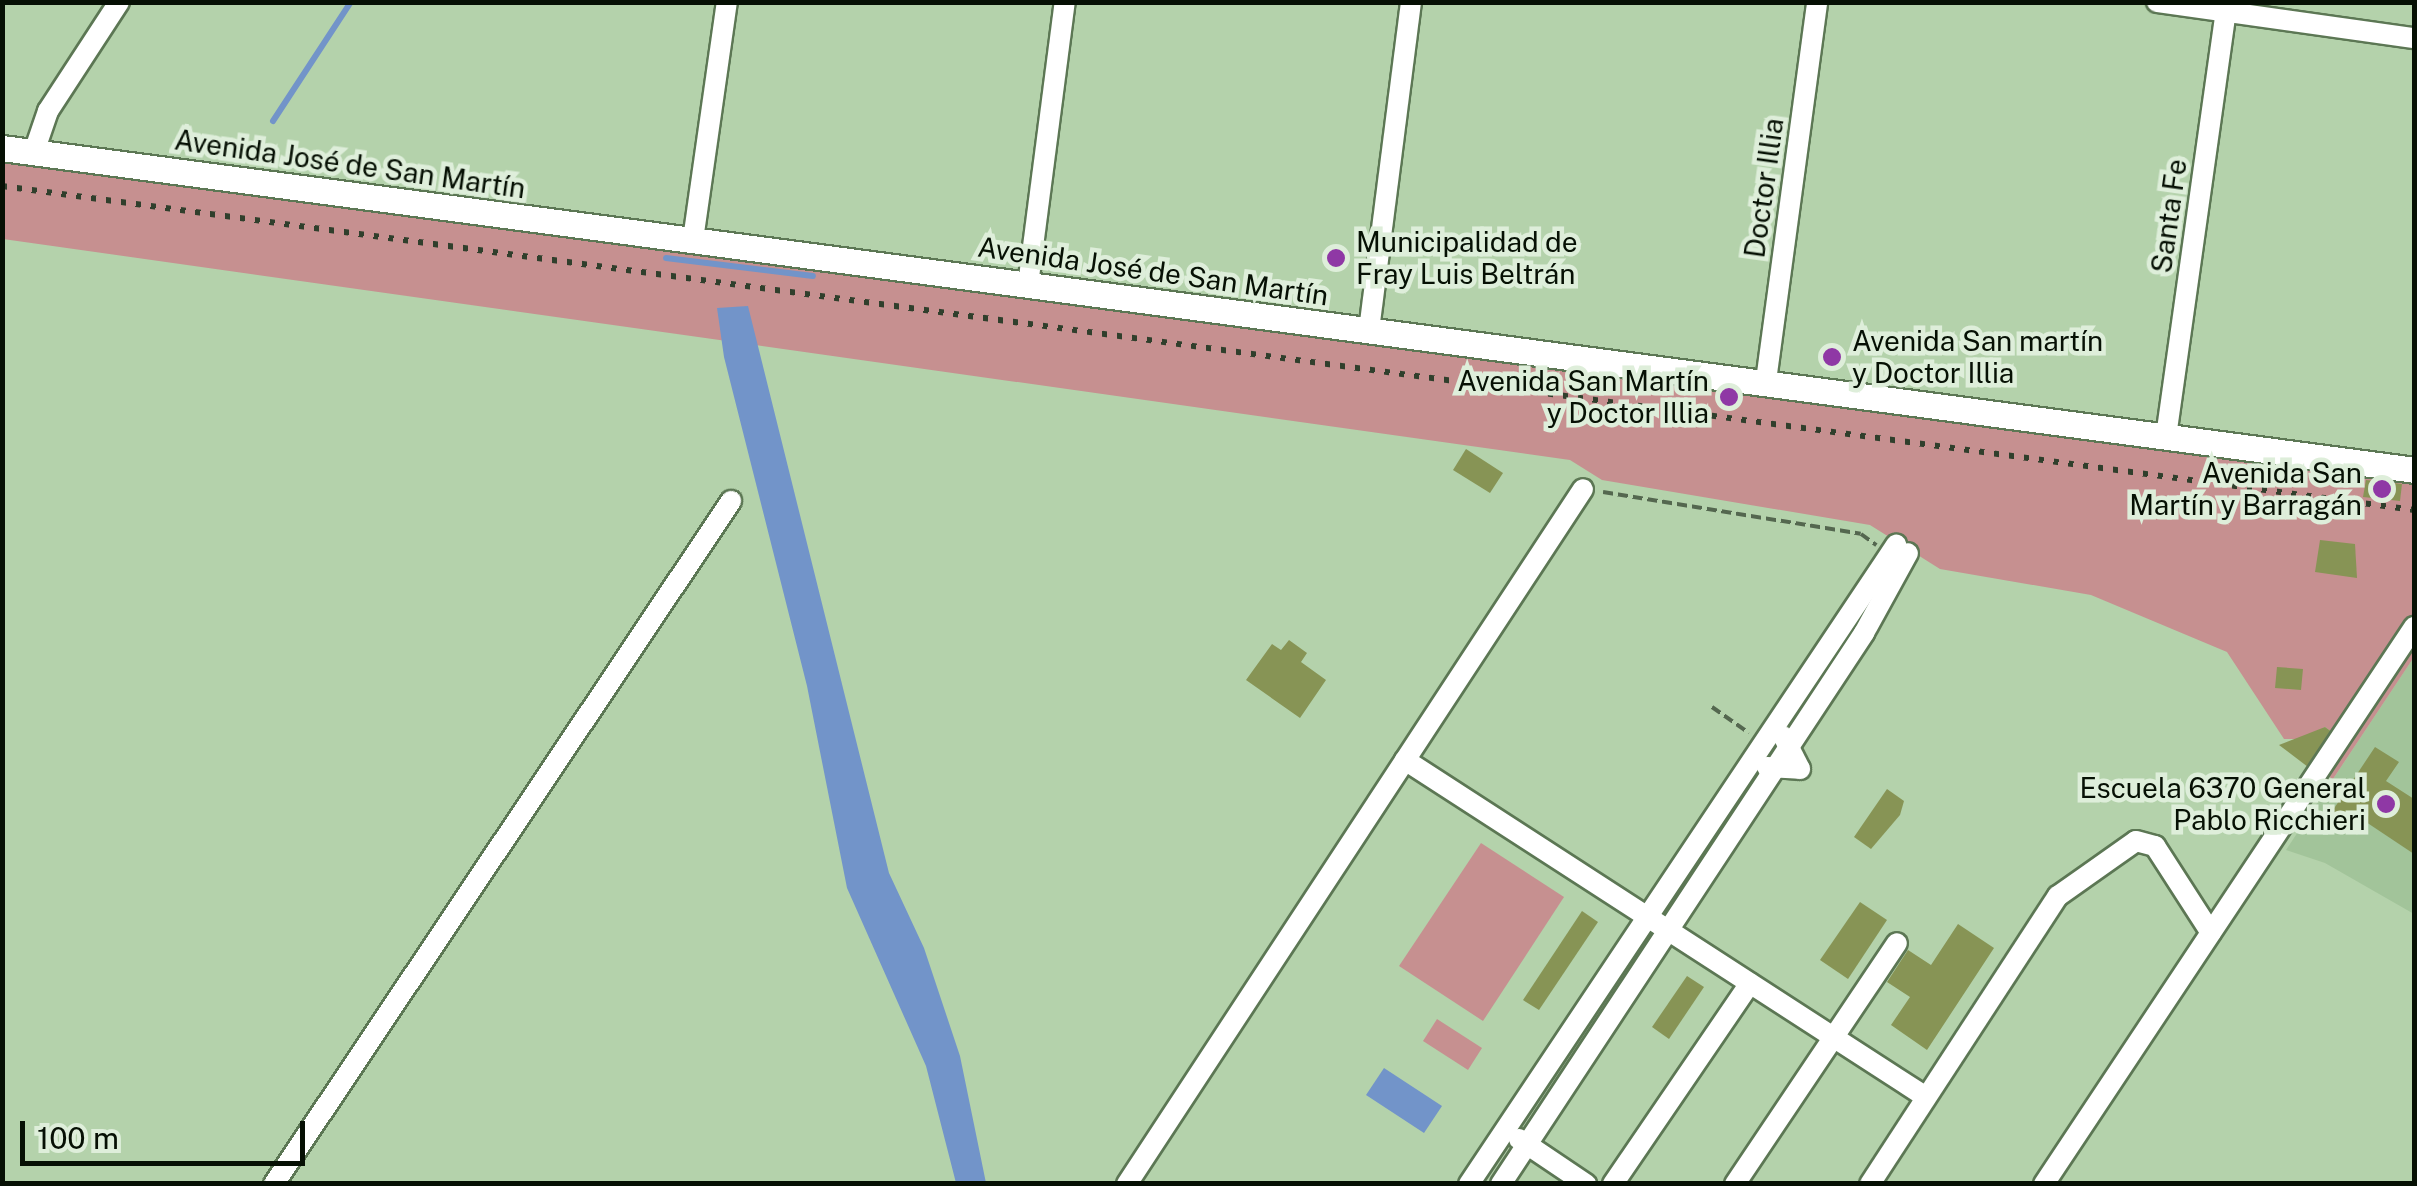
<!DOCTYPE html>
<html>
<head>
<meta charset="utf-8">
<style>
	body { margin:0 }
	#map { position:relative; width:2417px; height:1186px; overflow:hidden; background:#b4d2ab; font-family:"Public Sans",sans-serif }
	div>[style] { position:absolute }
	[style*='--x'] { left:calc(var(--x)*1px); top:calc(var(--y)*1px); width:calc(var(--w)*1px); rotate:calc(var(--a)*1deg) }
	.built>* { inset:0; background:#a2c49a }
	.green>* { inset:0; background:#c69090 }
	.water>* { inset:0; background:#7294c9 }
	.stream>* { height:6px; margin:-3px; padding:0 3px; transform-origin:3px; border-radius:3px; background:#7294c9 }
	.building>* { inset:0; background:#879455 }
	.path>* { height:4px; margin-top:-2px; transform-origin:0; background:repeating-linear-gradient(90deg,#54674f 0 10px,transparent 0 15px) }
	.roads { filter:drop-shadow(2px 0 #5c7754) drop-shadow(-2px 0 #5c7754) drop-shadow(0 2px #5c7754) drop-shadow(0 -2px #5c7754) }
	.minor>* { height:20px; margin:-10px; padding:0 10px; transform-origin:10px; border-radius:10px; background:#fff }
	.major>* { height:25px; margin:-12.5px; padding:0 12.5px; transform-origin:12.5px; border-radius:12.5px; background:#fff }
	.rail>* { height:6px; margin-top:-3px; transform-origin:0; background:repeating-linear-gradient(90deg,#303f2c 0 5px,transparent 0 15px) }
	.dots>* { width:28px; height:28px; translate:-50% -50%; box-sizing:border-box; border:5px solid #deeeda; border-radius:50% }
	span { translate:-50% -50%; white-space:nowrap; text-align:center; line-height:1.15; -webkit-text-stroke:9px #deeeda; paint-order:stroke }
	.street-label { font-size:28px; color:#061004 }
	.poi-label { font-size:28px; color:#061004 }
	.left { translate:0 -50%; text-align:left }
	.right { translate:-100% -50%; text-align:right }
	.frame { position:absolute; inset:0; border:5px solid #061004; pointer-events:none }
	.scale { position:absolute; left:20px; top:1121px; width:285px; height:45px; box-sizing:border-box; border:5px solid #061004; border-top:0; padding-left:12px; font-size:30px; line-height:35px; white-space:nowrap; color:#061004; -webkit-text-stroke:8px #deeeda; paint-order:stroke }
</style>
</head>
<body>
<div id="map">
	<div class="built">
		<div style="clip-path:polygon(2414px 657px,2414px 914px,2325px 863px,2286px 850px)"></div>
	</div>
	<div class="green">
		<div style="clip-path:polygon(3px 148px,2414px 470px,2414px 657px,2333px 779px,2324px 774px,2346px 742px,2325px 727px,2305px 739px,2284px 739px,2227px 652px,2091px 595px,1940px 569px,1870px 525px,1602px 480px,1570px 460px,3px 239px)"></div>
		<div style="clip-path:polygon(1481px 843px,1564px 897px,1483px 1021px,1399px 966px)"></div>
		<div style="clip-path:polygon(1437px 1019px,1482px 1048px,1468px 1070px,1423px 1041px)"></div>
	</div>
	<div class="water">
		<div style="clip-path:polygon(748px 306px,889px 873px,924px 948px,960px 1056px,986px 1183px,956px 1183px,926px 1066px,847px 888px,807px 686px,724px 357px,717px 308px)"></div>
		<div style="clip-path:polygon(1384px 1068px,1442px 1106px,1424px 1133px,1366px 1095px)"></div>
	</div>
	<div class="stream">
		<div style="--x:273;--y:121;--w:142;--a:-56.8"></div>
		<div style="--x:666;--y:258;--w:148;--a:7"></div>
	</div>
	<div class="building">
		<div style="clip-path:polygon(1466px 449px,1503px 473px,1490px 493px,1453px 470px)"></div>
		<div style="clip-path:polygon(2366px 480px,2402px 484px,2400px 501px,2363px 497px)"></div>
		<div style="clip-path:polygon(2320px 540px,2355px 544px,2357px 578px,2315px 572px)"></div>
		<div style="clip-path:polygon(1289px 640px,1307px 653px,1301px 662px,1326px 680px,1300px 718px,1246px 680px,1272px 644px,1281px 650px)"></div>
		<div style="clip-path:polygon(2277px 667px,2303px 669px,2301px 690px,2275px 688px)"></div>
		<div style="clip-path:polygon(2325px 727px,2332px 732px,2308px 767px,2279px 745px)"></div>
		<div style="clip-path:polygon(2375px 747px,2399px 762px,2386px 781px,2414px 799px,2414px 854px,2354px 814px,2346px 827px,2329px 816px)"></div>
		<div style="clip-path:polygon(1887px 789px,1904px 801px,1900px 815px,1871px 849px,1854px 837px)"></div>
		<div style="clip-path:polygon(1860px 902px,1887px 920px,1848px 979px,1820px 960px)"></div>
		<div style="clip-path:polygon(1582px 911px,1598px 922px,1539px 1010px,1523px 1000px)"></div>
		<div style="clip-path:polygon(1958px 924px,1994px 948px,1927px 1050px,1891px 1025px,1910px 997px,1887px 982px,1908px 950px,1931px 965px)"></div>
		<div style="clip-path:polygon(1687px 976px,1704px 987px,1669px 1039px,1652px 1027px)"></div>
	</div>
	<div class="path">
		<div style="--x:1603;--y:492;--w:261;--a:9.2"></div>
		<div style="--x:1861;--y:534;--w:19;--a:36"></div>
		<div style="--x:1712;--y:707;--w:45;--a:35.1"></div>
	</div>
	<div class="roads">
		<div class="minor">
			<div style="--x:2157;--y:2;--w:260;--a:8"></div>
			<div style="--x:34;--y:152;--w:43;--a:-71.1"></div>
			<div style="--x:48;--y:111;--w:130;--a:-56.9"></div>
			<div style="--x:693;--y:240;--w:240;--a:-81.9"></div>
			<div style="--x:1028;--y:285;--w:285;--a:-82.6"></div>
			<div style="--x:1369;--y:330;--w:331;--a:-82.7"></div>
			<div style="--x:1766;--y:381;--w:382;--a:-82.3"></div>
			<div style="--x:2166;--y:437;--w:439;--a:-82"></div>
			<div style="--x:1405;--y:760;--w:620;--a:32.9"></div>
			<div style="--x:1767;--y:767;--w:33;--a:3"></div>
			<div style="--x:1800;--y:769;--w:37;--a:-117"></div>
			<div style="--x:1519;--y:1139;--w:81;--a:33.9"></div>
			<div style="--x:274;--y:1184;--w:822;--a:-56.21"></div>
			<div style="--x:1127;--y:1184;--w:831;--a:-56.73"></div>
			<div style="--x:1469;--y:1184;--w:769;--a:-56.25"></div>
			<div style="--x:1501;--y:1184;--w:660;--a:-56.62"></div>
			<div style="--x:1864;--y:633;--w:91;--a:-61.2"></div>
			<div style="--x:1613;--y:1184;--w:243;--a:-55.7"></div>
			<div style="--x:1735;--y:1184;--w:290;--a:-56.1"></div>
			<div style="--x:1870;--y:1184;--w:344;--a:-56.9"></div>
			<div style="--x:2058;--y:896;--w:95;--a:-35.2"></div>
			<div style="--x:2136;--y:841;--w:20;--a:15"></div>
			<div style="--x:2155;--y:846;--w:103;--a:57.2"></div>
			<div style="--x:2044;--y:1184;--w:669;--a:-56.4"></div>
		</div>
		<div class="major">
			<div style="--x:2;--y:148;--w:2433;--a:7.6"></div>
		</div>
	</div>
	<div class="rail">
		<div style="--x:2;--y:186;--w:2434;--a:7.65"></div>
	</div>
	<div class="dots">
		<div style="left:1336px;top:258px;background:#8f38a5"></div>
		<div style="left:1832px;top:357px;background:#8f38a5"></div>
		<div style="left:1729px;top:397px;background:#8f38a5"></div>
		<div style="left:2382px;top:489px;background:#8f38a5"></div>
		<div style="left:2386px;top:804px;background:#8f38a5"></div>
	</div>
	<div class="street-label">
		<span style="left:350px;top:164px;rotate:8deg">Avenida José de San Martín</span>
		<span style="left:1764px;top:188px;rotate:-82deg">Doctor Illia</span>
		<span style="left:2169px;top:216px;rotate:-82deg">Santa Fe</span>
		<span style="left:1153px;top:271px;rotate:8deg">Avenida José de San Martín</span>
	</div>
	<div class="poi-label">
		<span class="left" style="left:1356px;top:258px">Municipalidad de<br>Fray Luis Beltrán</span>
		<span class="left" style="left:1852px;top:357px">Avenida San martín<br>y Doctor Illia</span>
		<span class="right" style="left:1709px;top:397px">Avenida San Martín<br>y Doctor Illia</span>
		<span class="right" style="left:2362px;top:489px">Avenida San<br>Martín y Barragán</span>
		<span class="right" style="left:2366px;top:804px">Escuela 6370 General<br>Pablo Ricchieri</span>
	</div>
	<div class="frame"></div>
	<div class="scale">100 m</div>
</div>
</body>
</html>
